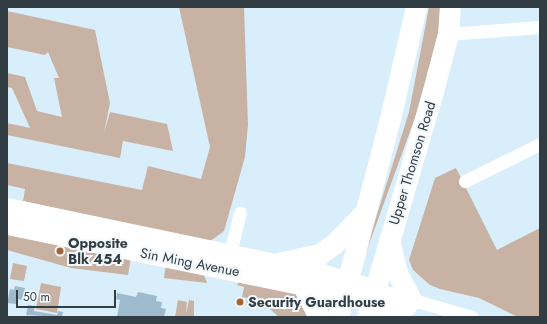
<!DOCTYPE html>
<html>
<head>
<meta charset="utf-8">
<style>
	body { margin:0 }
	#map { position:relative; width:547px; height:324px; overflow:hidden; background:#d8eefb; font-family:Jost,sans-serif }
	div>[style] { position:absolute }
	[style*='--x'] { left:calc(var(--x)*1px); top:calc(var(--y)*1px); width:calc(var(--w)*1px); rotate:calc(var(--a)*1deg) }
	.green>* { inset:0; background:#c8b2a4 }
	.water>* { inset:0; background:#9ebbcd }
	.minor>* { height:13px; margin:-6.5px; padding:0 6.5px; transform-origin:6.5px; border-radius:6.5px; background:#fff }
	.secondary>* { height:19px; margin:-9.5px; padding:0 9.5px; transform-origin:9.5px; border-radius:9.5px; background:#fff }
	.primary>* { height:21px; margin:-10.5px; padding:0 10.5px; transform-origin:10.5px; border-radius:10.5px; background:#fff }
	.dots>* { width:11px; height:11px; translate:-50% -50%; box-sizing:border-box; border:2px solid #f3f8fc; border-radius:50% }
	span { translate:-50% -50%; white-space:nowrap; text-align:center; line-height:1.15; -webkit-text-stroke:4px #f3f8fc; paint-order:stroke }
	.street-label { font-size:14px; color:#323d43 }
	.poi-label { font-size:14px; color:#323d43; font-weight:700 }
	.left { translate:0 -50%; text-align:left }
	.frame { position:absolute; inset:0; border:8px solid #323d43; pointer-events:none }
	.scale { position:absolute; left:16px; top:290px; width:100px; height:18px; box-sizing:border-box; border:2px solid #323d43; border-top:0; padding-left:5px; font-size:12px; line-height:14px; white-space:nowrap; color:#323d43; -webkit-text-stroke:3px #f3f8fc; paint-order:stroke }
</style>
</head>
<body>
<div id="map">
	<div class="green">
		<div style="clip-path:polygon(179px 7px,244px 7px,248px 125px,245px 157px,224px 231px,201px 248px,154px 230px,23px 201px,25px 189px,7px 185px,7px 163px,142px 190px,148px 166px,201px 179px,210px 147px)"></div>
		<div style="clip-path:polygon(429px 7px,442px 7px,439px 31px,416px 115px,360px 269px,409px 112px)"></div>
		<div style="clip-path:polygon(7px 11px,95px 30px,110px 103px,104px 133px,110px 112px,167px 124px,173px 151px,123px 141px,120px 158px,7px 135px,7px 123px,30px 128px,12px 88px,7px 87px,7px 73px,25px 77px,37px 111px,62px 117px,54px 78px,59px 78px,48px 52px,45px 55px,7px 47px)"></div>
		<div style="clip-path:polygon(456px 168px,497px 250px,540px 228px,540px 317px,518px 317px,479px 298px,440px 289px,430px 285px,413px 270px,409px 260px,435px 178px)"></div>
		<div style="clip-path:polygon(7px 231px,131px 257px,128px 275px,71px 268px,7px 250px)"></div>
		<div style="clip-path:polygon(13px 263px,27px 266px,24px 281px,10px 279px)"></div>
		<div style="clip-path:polygon(166px 264px,203px 272px,207px 283px,164px 278px)"></div>
		<div style="clip-path:polygon(239px 281px,297px 290px,314px 317px,279px 317px,270px 309px,246px 305px,247px 298px,242px 297px,244px 287px,237px 285px)"></div>
		<div style="clip-path:polygon(41px 283px,61px 287px,57px 313px,36px 309px)"></div>
		<div style="clip-path:polygon(178px 300px,187px 302px,186px 314px,189px 300px,194px 301px,194px 317px,175px 317px)"></div>
	</div>
	<div class="water">
		<div style="clip-path:polygon(15px 286px,25px 288px,23px 300px,17px 299px,16px 304px,7px 303px,10px 289px,14px 290px)"></div>
		<div style="clip-path:polygon(138px 292px,157px 296px,156px 301px,162px 302px,161px 308px,166px 309px,164px 317px,117px 317px,120px 300px,116px 299px,117px 293px,136px 297px)"></div>
		<div style="clip-path:polygon(28px 305px,35px 306px,34px 311px,57px 315px,58px 311px,63px 312px,62px 317px,26px 315px)"></div>
	</div>
	<div class="minor">
		<div style="--x:448;--y:34;--w:92;--a:-4.4"></div>
		<div style="--x:465;--y:181;--w:84;--a:-26.3"></div>
		<div style="--x:228;--y:261;--w:50;--a:-76.2"></div>
		<div style="--x:375;--y:289;--w:101;--a:16.1"></div>
		<div style="--x:372;--y:300;--w:35;--a:10"></div>
	</div>
	<div class="secondary">
		<div style="--x:7;--y:207;--w:322;--a:11.8"></div>
		<div style="--x:322;--y:273;--w:55;--a:16.8"></div>
		<div style="--x:7;--y:225;--w:359;--a:11.6"></div>
	</div>
	<div class="primary">
		<div style="--x:389;--y:240;--w:34;--a:76"></div>
		<div style="--x:397;--y:273;--w:30;--a:62"></div>
		<div style="--x:278;--y:263;--w:43;--a:-12.1"></div>
		<div style="--x:320;--y:254;--w:17;--a:-36"></div>
		<div style="--x:334;--y:244;--w:42;--a:-46"></div>
		<div style="--x:302;--y:284;--w:37;--a:63"></div>
		<div style="--x:338;--y:317;--w:205;--a:-75.3"></div>
		<div style="--x:390;--y:119;--w:115;--a:-76.9"></div>
		<div style="--x:367;--y:317;--w:235;--a:-73.7"></div>
		<div style="--x:433;--y:91;--w:59;--a:-75.3"></div>
		<div style="--x:448;--y:34;--w:27;--a:-86"></div>
		<div style="--x:386;--y:317;--w:23;--a:-29"></div>
	</div>
	<div class="dots">
		<div style="left:60px;top:251px;background:#a76433"></div>
		<div style="left:240px;top:302px;background:#a76433"></div>
	</div>
	<div class="street-label">
		<span style="left:412px;top:163px;rotate:-73deg">Upper Thomson Road</span>
		<span style="left:190px;top:262px;rotate:11deg">Sin Ming Avenue</span>
	</div>
	<div class="poi-label">
		<span class="left" style="left:68px;top:251px">Opposite<br>Blk 454</span>
		<span class="left" style="left:248px;top:302px">Security Guardhouse</span>
	</div>
	<div class="frame"></div>
	<div class="scale">50 m</div>
</div>
</body>
</html>
